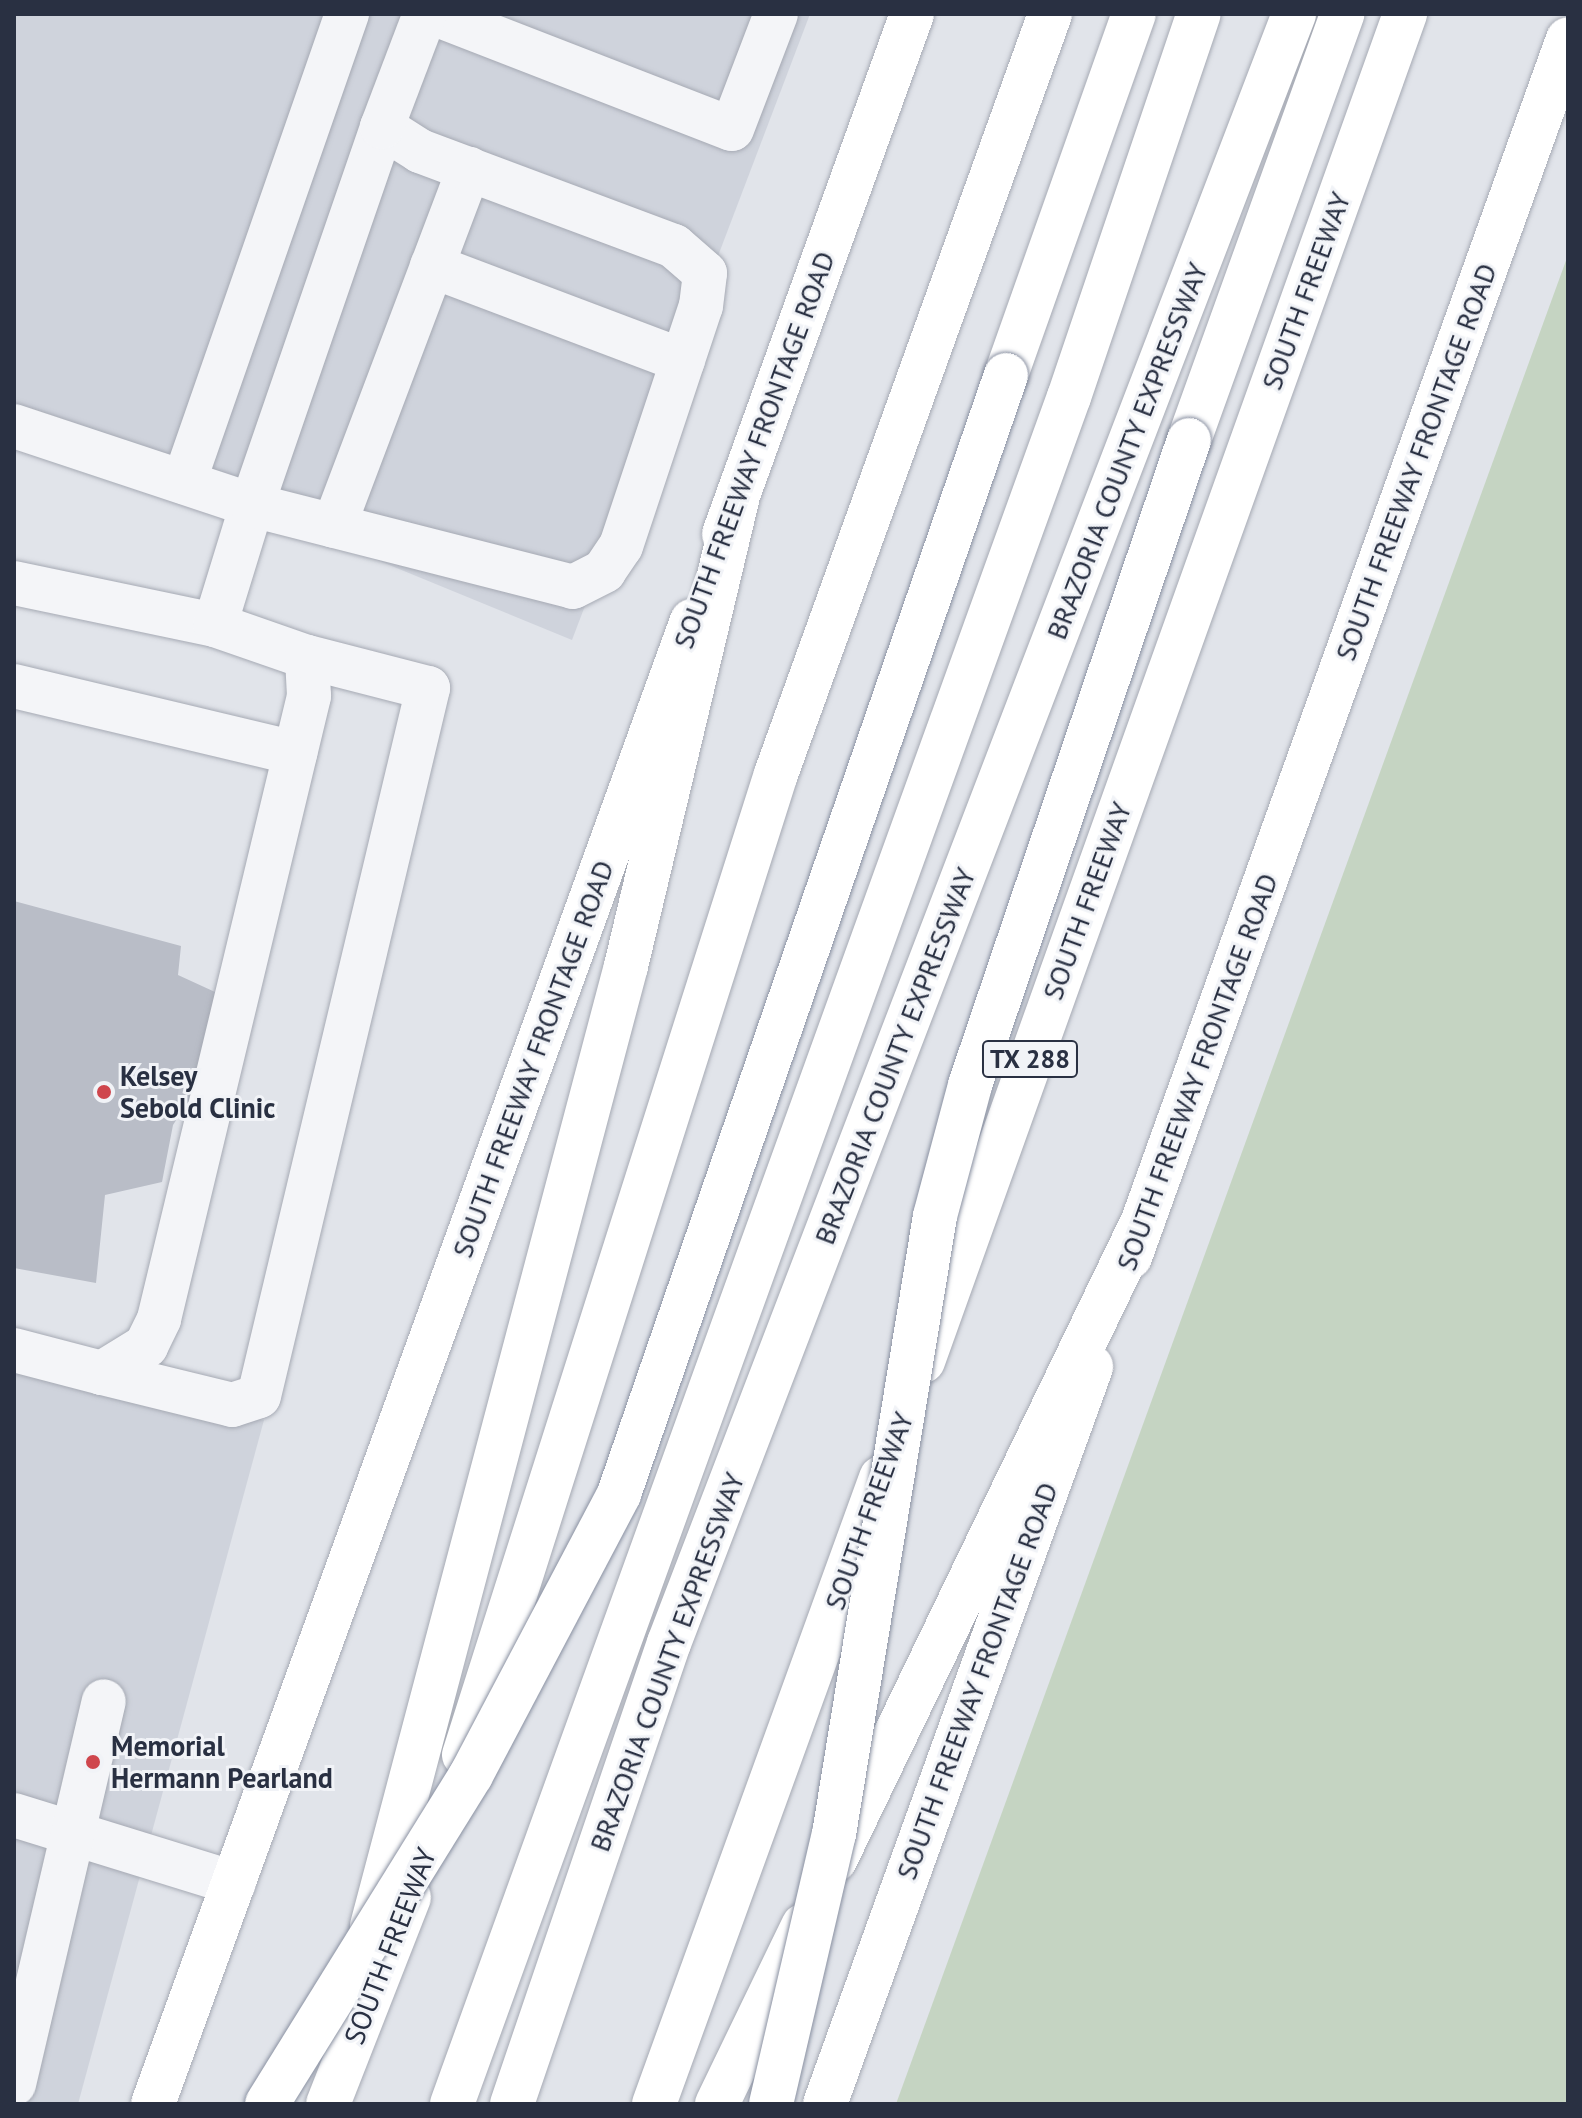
<!DOCTYPE html>
<style>
body{margin:0}
#map{position:relative;width:1582px;height:2118px;overflow:hidden;background:#e1e4ea;font-family:"PT Sans",sans-serif}
div>[style]{position:absolute}
.built>*{inset:0;background:#cfd3dc}
.green>*{inset:0;background:#c5d4c2}
.building>*{inset:0;background:#b9bdc7}
.roads{filter:drop-shadow(0 0 2px #a6aab4) drop-shadow(0 0 2px #a6aab4)}
.minor>*{height:44px;margin:-22px;padding:0 22px;transform-origin:22px;border-radius:22px;background:#f4f5f8}
.major>*{height:44px;margin:-22px;padding:0 22px;transform-origin:22px;border-radius:22px;background:#fff}
.highway>*{height:44px;margin:-22px;padding:0 22px;transform-origin:22px;border-radius:22px;background:#fff}
.bridges{filter:drop-shadow(0 0 2px #8990a1) drop-shadow(0 0 2px #8990a1)}
.highway-bridge>*{height:44px;margin:-22px;padding:0 22px;transform-origin:22px;border-radius:22px;background:#fff}
.dots>*{width:22px;height:22px;translate:-50% -50%;box-sizing:border-box;border:4px solid #f1f3f7;border-radius:50%}
span{translate:-50% -50%;white-space:nowrap;text-align:center;line-height:1.15;-webkit-text-stroke:6px #f1f3f7;paint-order:stroke}
.shield-label span{padding:2px 6px;background:#f1f3f7;border:2px solid;border-radius:6px;-webkit-text-stroke-width:0}
.shield-label{font-size:26px;color:#293042;font-weight:700}
.street-label{font-size:28px;color:#293042}
.poi-label{font-size:28px;color:#293042;font-weight:700}
.left{translate:0 -50%;text-align:left}
.frame{position:absolute;inset:0;border:16px solid #293042;pointer-events:none}
</style>
<div id="map">
<div class="built">
<div style="clip-path:polygon(14px 14px,810px 14px,572px 640px,14px 411px)"></div>
<div style="clip-path:polygon(14px 1363px,264px 1420px,78px 2104px,14px 2104px)"></div>
</div>
<div class="green">
<div style="clip-path:polygon(1568px 255px,1568px 2104px,896px 2104px)"></div>
</div>
<div class="building">
<div style="clip-path:polygon(14px 901px,181px 946px,178px 975px,215px 992px,221px 1051px,173px 1125px,162px 1182px,105px 1195px,96px 1283px,14px 1268px)"></div>
</div>
<div class="roads">
<div class="minor">
<div style="left:435px;top:14px;width:318px;rotate:21.2deg"></div>
<div style="left:732px;top:129px;width:123px;rotate:-69.1deg"></div>
<div style="left:432px;top:266px;width:268px;rotate:20.7deg"></div>
<div style="left:14px;top:426px;width:251px;rotate:18.4deg"></div>
<div style="left:252px;top:505px;width:400px;rotate:-71deg"></div>
<div style="left:184px;top:482px;width:496px;rotate:-70.8deg"></div>
<div style="left:334px;top:526px;width:382px;rotate:-69.3deg"></div>
<div style="left:14px;top:583px;width:205px;rotate:11.8deg"></div>
<div style="left:14px;top:686px;width:289px;rotate:13.4deg"></div>
<div style="left:14px;top:1350px;width:91px;rotate:14.6deg"></div>
<div style="left:102px;top:1373px;width:52px;rotate:-31.5deg"></div>
<div style="left:146px;top:1346px;width:30px;rotate:-64deg"></div>
<div style="left:159px;top:1319px;width:641px;rotate:-76.46deg"></div>
<div style="left:309px;top:696px;width:39px;rotate:-93deg"></div>
<div style="left:307px;top:657px;width:97px;rotate:-160.8deg"></div>
<div style="left:215px;top:625px;width:126px;rotate:-72.9deg"></div>
<div style="left:252px;top:505px;width:331px;rotate:14.3deg"></div>
<div style="left:573px;top:587px;width:35px;rotate:-27deg"></div>
<div style="left:604px;top:571px;width:30px;rotate:-56deg"></div>
<div style="left:621px;top:546px;width:253px;rotate:-71.6deg"></div>
<div style="left:701px;top:306px;width:33px;rotate:-83deg"></div>
<div style="left:705px;top:273px;width:41px;rotate:-138.9deg"></div>
<div style="left:674px;top:246px;width:271px;rotate:-159.5deg"></div>
<div style="left:420px;top:151px;width:45px;rotate:-147.7deg"></div>
<div style="left:382px;top:127px;width:121px;rotate:-69.2deg"></div>
<div style="left:102px;top:1373px;width:134px;rotate:13.8deg"></div>
<div style="left:232px;top:1405px;width:28px;rotate:-18deg"></div>
<div style="left:259px;top:1396px;width:728px;rotate:-76.57deg"></div>
<div style="left:428px;top:688px;width:125px;rotate:-165.6deg"></div>
<div style="left:14px;top:1815px;width:230px;rotate:17.2deg"></div>
<div style="left:14px;top:2084px;width:393px;rotate:-76.8deg"></div>
</div>
<div class="major">
<div style="left:724px;top:534px;width:553px;rotate:-70.12deg"></div>
<div style="left:1130px;top:1257px;width:1294px;rotate:-70.22deg"></div>
<div style="left:153px;top:2104px;width:1578px;rotate:-70.03deg"></div>
<div style="left:825px;top:2104px;width:784px;rotate:-70.15deg"></div>
</div>
<div class="highway">
<div style="left:1006px;top:375px;width:383px;rotate:-70.5deg"></div>
<div style="left:1189px;top:440px;width:453px;rotate:-70.2deg"></div>
<div style="left:923px;top:1361px;width:1431px;rotate:-70.31deg"></div>
<div style="left:464px;top:1755px;width:1029px;rotate:-72.36deg"></div>
<div style="left:776px;top:774px;width:808px;rotate:-70.17deg"></div>
<div style="left:835px;top:1860px;width:709px;rotate:-64.27deg"></div>
<div style="left:372px;top:1926px;width:993px;rotate:-75.18deg"></div>
<div style="left:626px;top:966px;width:480px;rotate:-76.6deg"></div>
<div style="left:328px;top:2104px;width:222px;rotate:-68.6deg"></div>
<div style="left:452px;top:2104px;width:1815px;rotate:-70.13deg"></div>
<div style="left:1069px;top:397px;width:404px;rotate:-71.3deg"></div>
<div style="left:512px;top:2104px;width:487px;rotate:-71.2deg"></div>
<div style="left:669px;top:1643px;width:1745px;rotate:-69.01deg"></div>
<div style="left:654px;top:2104px;width:666px;rotate:-70.07deg"></div>
<div style="left:717px;top:2104px;width:198px;rotate:-64.2deg"></div>
</div>
</div>
<div class="bridges">
<div class="highway-bridge">
<div style="left:267px;top:2104px;width:387px;rotate:-58.2deg"></div>
<div style="left:471px;top:1775px;width:318px;rotate:-62.2deg"></div>
<div style="left:619px;top:1494px;width:1184px;rotate:-70.92deg"></div>
<div style="left:771px;top:2104px;width:277px;rotate:-76.9deg"></div>
<div style="left:834px;top:1834px;width:626px;rotate:-80.72deg"></div>
<div style="left:935px;top:1216px;width:136px;rotate:-75deg"></div>
<div style="left:970px;top:1085px;width:681px;rotate:-71.25deg"></div>
</div>
</div>
<div class="dots">
<div style="left:104px;top:1092px;background:#cf464d"></div>
<div style="left:93px;top:1762px;background:#cf464d"></div>
</div>
<div class="shield-label">
<span style="left:1030px;top:1059px">TX 288</span>
</div>
<div class="street-label">
<span style="left:1306px;top:291px;rotate:-70deg">SOUTH FREEWAY</span>
<span style="left:754px;top:450px;rotate:-70deg">SOUTH FREEWAY FRONTAGE ROAD</span>
<span style="left:1127px;top:451px;rotate:-69deg">BRAZORIA COUNTY EXPRESSWAY</span>
<span style="left:1416px;top:462px;rotate:-70deg">SOUTH FREEWAY FRONTAGE ROAD</span>
<span style="left:1087px;top:901px;rotate:-70deg">SOUTH FREEWAY</span>
<span style="left:895px;top:1056px;rotate:-69deg">BRAZORIA COUNTY EXPRESSWAY</span>
<span style="left:533px;top:1059px;rotate:-70deg">SOUTH FREEWAY FRONTAGE ROAD</span>
<span style="left:1197px;top:1072px;rotate:-70deg">SOUTH FREEWAY FRONTAGE ROAD</span>
<span style="left:869px;top:1511px;rotate:-70deg">SOUTH FREEWAY</span>
<span style="left:667px;top:1662px;rotate:-70deg">BRAZORIA COUNTY EXPRESSWAY</span>
<span style="left:977px;top:1681px;rotate:-70deg">SOUTH FREEWAY FRONTAGE ROAD</span>
<span style="left:390px;top:1946px;rotate:-69deg">SOUTH FREEWAY</span>
</div>
<div class="poi-label">
<span class="left" style="left:120px;top:1092px">Kelsey<br>Sebold Clinic</span>
<span class="left" style="left:111px;top:1762px">Memorial<br>Hermann Pearland</span>
</div>
<div class="frame"></div>
</div>
